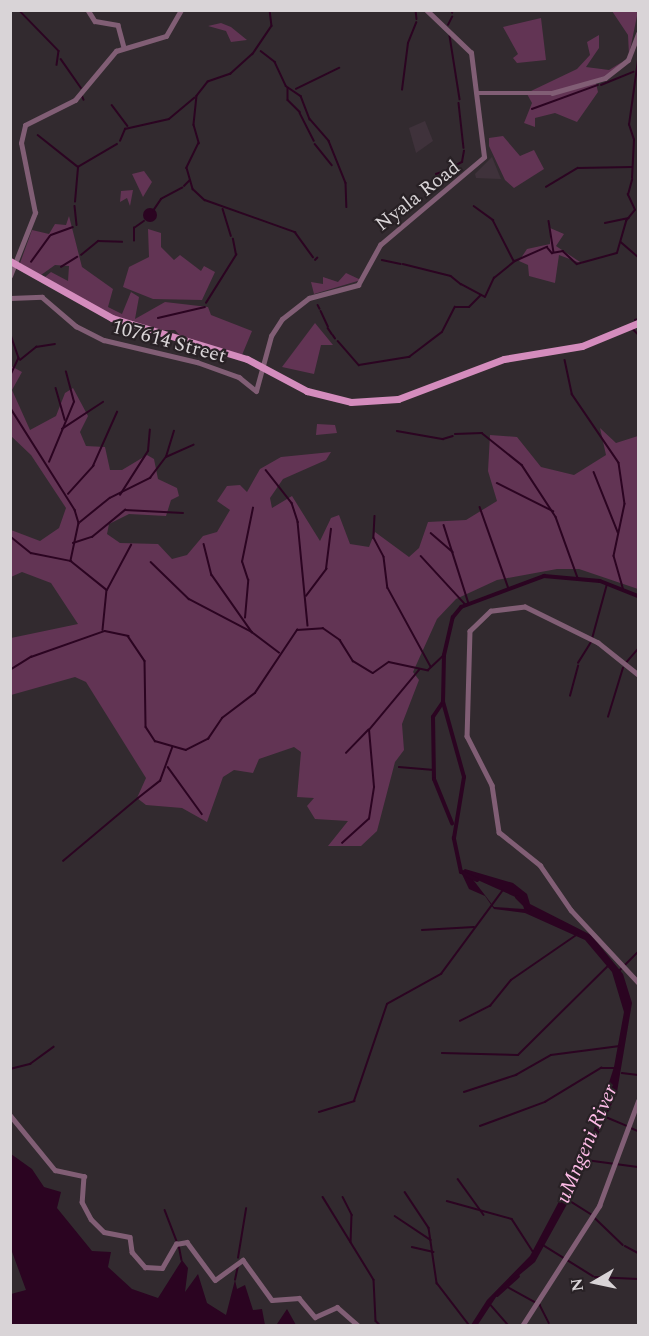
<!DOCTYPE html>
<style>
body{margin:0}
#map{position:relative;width:649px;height:1336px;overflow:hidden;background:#322a2f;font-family:Spectral,serif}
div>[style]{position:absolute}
.built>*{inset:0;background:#3f323b}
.green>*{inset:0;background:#623454}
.water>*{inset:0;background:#2b0421}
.round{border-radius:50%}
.stream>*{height:1.5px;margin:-0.75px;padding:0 0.75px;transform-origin:0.75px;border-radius:0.75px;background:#2b0421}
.river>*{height:4px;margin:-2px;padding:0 2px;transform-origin:2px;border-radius:2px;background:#2b0421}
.minor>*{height:4.5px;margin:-2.25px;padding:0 2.25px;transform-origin:2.25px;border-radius:2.25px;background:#815e75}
.major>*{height:7px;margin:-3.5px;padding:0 3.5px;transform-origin:3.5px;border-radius:3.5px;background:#d48cbd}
span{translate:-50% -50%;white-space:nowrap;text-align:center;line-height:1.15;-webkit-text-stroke:4.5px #282125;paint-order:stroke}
.street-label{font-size:20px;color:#d9d4d7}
.water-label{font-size:21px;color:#fdbbe6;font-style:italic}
.frame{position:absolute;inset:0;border:12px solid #d9d4d7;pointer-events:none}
.north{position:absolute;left:565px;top:1252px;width:60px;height:60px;-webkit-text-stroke:4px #282125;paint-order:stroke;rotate:261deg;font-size:16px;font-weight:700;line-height:24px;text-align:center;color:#d9d4d7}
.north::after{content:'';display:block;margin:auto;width:21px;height:27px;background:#d9d4d7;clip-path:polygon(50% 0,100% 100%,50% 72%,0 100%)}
</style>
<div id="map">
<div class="built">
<div style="clip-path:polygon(425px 121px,433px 141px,416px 153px,409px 128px)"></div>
<div style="clip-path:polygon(492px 157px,501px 179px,476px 178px,475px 174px)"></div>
</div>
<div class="green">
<div style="clip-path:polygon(612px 11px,638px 11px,629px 55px,628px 35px)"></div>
<div style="clip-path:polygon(541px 18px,546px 60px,517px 63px,513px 58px,518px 54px,503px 27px)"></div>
<div style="clip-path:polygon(221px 23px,231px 27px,247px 40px,231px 42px,226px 31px,208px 26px)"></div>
<div style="clip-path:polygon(599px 35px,599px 48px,586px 67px,609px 70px,622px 62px,610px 75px,554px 92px,531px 91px,577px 69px,590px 55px,587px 42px)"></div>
<div style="clip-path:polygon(596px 83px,598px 92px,577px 122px,555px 113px,535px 118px,535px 127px,524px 123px,532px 103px,527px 94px,554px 95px)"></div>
<div style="clip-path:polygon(503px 136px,520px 156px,534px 150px,544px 169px,514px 188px,505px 180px,489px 146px,489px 138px)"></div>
<div style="clip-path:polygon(144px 171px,152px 182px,143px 197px,132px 174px)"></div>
<div style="clip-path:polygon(133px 190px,130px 206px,127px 198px,120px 202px,121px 191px)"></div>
<div style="clip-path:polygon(69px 216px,82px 267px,113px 289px,108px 307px,122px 314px,131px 292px,139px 297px,135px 319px,165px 302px,208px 307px,211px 315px,252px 331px,242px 355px,182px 338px,175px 330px,155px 330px,109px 315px,45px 277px,51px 272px,68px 281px,69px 266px,55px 265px,41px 275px,20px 263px,32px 230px,49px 234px,55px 224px,66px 225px)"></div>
<div style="clip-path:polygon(550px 228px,564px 234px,556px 246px,583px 264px,559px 255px,555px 283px,529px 276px,528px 265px,519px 261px,527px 249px,550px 244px)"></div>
<div style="clip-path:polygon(148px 229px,161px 233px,161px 247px,174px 260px,180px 255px,201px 271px,204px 266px,215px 272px,202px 300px,153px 299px,123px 287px,129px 267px,149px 257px)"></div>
<div style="clip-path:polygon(346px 273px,361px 280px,314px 294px,311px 282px,323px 284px,323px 277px,338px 282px)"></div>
<div style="clip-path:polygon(315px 323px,333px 345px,321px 345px,314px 374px,282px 367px)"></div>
<div style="clip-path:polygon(11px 366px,22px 372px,12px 390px,30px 430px,56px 416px,65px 393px,73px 388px,88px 416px,80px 432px,86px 446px,105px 447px,110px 470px,122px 470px,147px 455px,154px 459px,158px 479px,177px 488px,179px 496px,171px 500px,166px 516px,129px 514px,109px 524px,107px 534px,120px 543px,158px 544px,172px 559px,187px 555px,203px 536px,217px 532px,230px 510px,217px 501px,227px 486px,240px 485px,247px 492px,260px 469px,281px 457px,331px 452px,326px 460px,283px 479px,270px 498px,272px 508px,292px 496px,320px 541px,331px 518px,339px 515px,350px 544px,369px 547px,375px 532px,409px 557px,419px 548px,428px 522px,466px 520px,497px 501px,488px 471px,490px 435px,517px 437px,541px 467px,574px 475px,606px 455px,600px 428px,616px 443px,638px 436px,638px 589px,579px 569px,557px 569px,497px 580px,456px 599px,437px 619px,413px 672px,419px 680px,402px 724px,404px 750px,395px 762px,377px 831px,361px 846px,328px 846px,348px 821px,315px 819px,307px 806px,314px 798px,297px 797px,301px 752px,294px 747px,259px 759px,253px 773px,234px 770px,223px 777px,207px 822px,182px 808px,146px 805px,137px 798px,146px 778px,86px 682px,75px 677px,11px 695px,11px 638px,78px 624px,51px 583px,22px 572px,11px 577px,11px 530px,40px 541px,59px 528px,66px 508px,31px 455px,11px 436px)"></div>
<div style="clip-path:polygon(317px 424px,335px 425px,337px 433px,316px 435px)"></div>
</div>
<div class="water">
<div class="round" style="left:143px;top:208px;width:14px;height:14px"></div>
<div style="clip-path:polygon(evenodd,465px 869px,513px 883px,527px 894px,530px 904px,591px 935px,623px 974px,632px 1003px,617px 1092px,571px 1197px,535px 1262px,500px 1291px,477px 1326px,471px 1325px,487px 1300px,530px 1256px,589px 1145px,614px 1067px,624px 1012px,612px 972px,585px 940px,525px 913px,494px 909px,485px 896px,469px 889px,461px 872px,465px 869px,471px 877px,522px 900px,524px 909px,494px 907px,471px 877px)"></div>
<div style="clip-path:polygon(11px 1154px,32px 1169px,44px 1187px,61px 1192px,57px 1208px,92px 1251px,111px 1252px,108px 1267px,132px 1289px,158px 1298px,182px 1260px,188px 1268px,185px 1292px,198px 1274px,207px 1303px,226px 1315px,235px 1280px,237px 1289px,245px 1285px,253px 1310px,262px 1309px,265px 1325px,11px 1325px,11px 1294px,26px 1290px,11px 1249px)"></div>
<div style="clip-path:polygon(287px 1309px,296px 1325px,274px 1325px,277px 1324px)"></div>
</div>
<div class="stream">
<div style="left:19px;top:10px;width:57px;rotate:45.7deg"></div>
<div style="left:59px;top:51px;width:14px;rotate:98deg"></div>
<div style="left:270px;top:10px;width:16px;rotate:83deg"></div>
<div style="left:272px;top:26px;width:34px;rotate:124deg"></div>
<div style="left:253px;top:54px;width:30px;rotate:138deg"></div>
<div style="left:231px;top:74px;width:24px;rotate:161deg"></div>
<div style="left:208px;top:82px;width:18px;rotate:128deg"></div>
<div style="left:197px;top:96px;width:29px;rotate:96deg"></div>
<div style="left:194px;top:125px;width:19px;rotate:74deg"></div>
<div style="left:199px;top:143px;width:28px;rotate:116deg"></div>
<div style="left:187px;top:168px;width:22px;rotate:74deg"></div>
<div style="left:193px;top:189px;width:16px;rotate:43deg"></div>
<div style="left:205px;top:200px;width:96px;rotate:19.6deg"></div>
<div style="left:295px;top:232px;width:31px;rotate:54deg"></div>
<div style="left:416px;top:10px;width:9px;rotate:84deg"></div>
<div style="left:452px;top:13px;width:3px;rotate:-72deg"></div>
<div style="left:448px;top:25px;width:9px;rotate:-63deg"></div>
<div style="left:450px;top:36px;width:64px;rotate:81deg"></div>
<div style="left:261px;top:51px;width:18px;rotate:38deg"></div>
<div style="left:275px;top:62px;width:26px;rotate:65deg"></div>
<div style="left:286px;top:86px;width:18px;rotate:34deg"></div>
<div style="left:301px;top:96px;width:25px;rotate:69deg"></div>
<div style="left:310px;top:119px;width:29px;rotate:49deg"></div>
<div style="left:329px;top:141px;width:45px;rotate:68deg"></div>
<div style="left:346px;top:183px;width:24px;rotate:88deg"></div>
<div style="left:61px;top:59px;width:35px;rotate:55deg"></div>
<div style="left:601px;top:85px;width:35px;rotate:-22deg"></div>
<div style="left:288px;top:88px;width:12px;rotate:90deg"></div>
<div style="left:288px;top:100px;width:17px;rotate:45deg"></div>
<div style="left:296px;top:89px;width:48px;rotate:-26deg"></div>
<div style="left:402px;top:90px;width:47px;rotate:-82.7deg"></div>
<div style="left:408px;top:43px;width:22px;rotate:-68deg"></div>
<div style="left:82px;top:95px;width:5px;rotate:68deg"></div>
<div style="left:459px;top:103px;width:45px;rotate:83.7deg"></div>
<div style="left:112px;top:105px;width:26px;rotate:53deg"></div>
<div style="left:532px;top:109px;width:70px;rotate:-20deg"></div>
<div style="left:300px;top:113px;width:31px;rotate:63deg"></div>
<div style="left:38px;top:135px;width:50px;rotate:38.5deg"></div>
<div style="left:120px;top:141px;width:13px;rotate:-67deg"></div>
<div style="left:125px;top:129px;width:45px;rotate:-12.8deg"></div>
<div style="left:169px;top:119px;width:33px;rotate:-40deg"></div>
<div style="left:315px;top:144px;width:27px;rotate:51deg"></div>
<div style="left:447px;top:170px;width:17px;rotate:-28deg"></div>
<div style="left:462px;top:162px;width:11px;rotate:-80deg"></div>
<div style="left:436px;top:174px;width:9px;rotate:-18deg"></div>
<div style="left:632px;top:178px;width:38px;rotate:-87deg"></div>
<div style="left:634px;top:140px;width:16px;rotate:-108deg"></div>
<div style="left:629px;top:125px;width:66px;rotate:-82.1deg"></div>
<div style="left:184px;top:186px;width:8px;rotate:-45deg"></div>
<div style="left:546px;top:187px;width:37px;rotate:-31deg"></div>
<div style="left:578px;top:168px;width:54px;rotate:-1.1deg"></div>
<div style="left:75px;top:202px;width:35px;rotate:-85deg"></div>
<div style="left:78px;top:167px;width:45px;rotate:-30.5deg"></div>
<div style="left:75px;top:206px;width:19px;rotate:84deg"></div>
<div style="left:474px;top:206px;width:24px;rotate:36deg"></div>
<div style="left:493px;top:220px;width:46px;rotate:62.9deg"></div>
<div style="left:223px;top:209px;width:28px;rotate:73deg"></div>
<div style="left:153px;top:211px;width:14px;rotate:-56deg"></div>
<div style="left:161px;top:199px;width:24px;rotate:-28deg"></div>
<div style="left:549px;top:221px;width:31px;rotate:81deg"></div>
<div style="left:605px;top:223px;width:24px;rotate:-12deg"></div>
<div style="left:51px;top:235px;width:23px;rotate:-20deg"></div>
<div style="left:134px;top:241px;width:13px;rotate:-90deg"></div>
<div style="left:134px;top:228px;width:12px;rotate:-35deg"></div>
<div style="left:621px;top:242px;width:23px;rotate:41deg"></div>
<div style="left:81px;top:255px;width:22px;rotate:-39deg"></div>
<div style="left:98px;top:241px;width:24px;rotate:2deg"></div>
<div style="left:315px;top:260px;width:3px;rotate:-45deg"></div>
<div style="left:382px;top:260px;width:19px;rotate:12deg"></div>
<div style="left:31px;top:262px;width:32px;rotate:-54deg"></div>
<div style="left:403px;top:264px;width:49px;rotate:14deg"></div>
<div style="left:451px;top:276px;width:13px;rotate:39deg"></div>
<div style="left:61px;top:267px;width:19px;rotate:-32deg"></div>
<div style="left:461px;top:284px;width:27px;rotate:28deg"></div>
<div style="left:485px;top:297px;width:21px;rotate:-65deg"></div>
<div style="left:494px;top:278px;width:27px;rotate:-39deg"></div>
<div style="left:515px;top:261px;width:35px;rotate:-24deg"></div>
<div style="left:547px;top:247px;width:8px;rotate:50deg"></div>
<div style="left:552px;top:253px;width:11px;rotate:-10deg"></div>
<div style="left:563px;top:251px;width:19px;rotate:43deg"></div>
<div style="left:577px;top:264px;width:41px;rotate:-15.4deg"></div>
<div style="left:617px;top:253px;width:33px;rotate:-74deg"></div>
<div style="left:626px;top:221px;width:14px;rotate:-51deg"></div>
<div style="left:635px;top:210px;width:17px;rotate:-115deg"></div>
<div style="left:628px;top:195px;width:16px;rotate:-75deg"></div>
<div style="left:206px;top:303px;width:57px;rotate:-58deg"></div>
<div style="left:236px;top:255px;width:16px;rotate:-101deg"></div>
<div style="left:318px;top:305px;width:4px;rotate:63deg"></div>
<div style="left:321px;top:311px;width:17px;rotate:65deg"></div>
<div style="left:158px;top:318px;width:48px;rotate:-13.2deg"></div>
<div style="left:635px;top:320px;width:3px;rotate:-18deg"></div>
<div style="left:328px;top:328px;width:7px;rotate:56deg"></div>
<div style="left:633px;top:329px;width:7px;rotate:45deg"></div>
<div style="left:10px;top:332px;width:28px;rotate:71deg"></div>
<div style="left:19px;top:358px;width:21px;rotate:115deg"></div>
<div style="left:333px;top:335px;width:4px;rotate:56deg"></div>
<div style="left:338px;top:341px;width:32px;rotate:49deg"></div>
<div style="left:359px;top:365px;width:51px;rotate:-9.1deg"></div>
<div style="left:409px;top:357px;width:41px;rotate:-37.1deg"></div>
<div style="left:442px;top:332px;width:28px;rotate:-63deg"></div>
<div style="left:455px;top:307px;width:14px"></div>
<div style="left:469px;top:307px;width:16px;rotate:-45deg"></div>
<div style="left:20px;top:360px;width:21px;rotate:-39deg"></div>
<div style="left:36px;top:347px;width:19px;rotate:-9deg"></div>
<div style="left:565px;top:360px;width:35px;rotate:78deg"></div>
<div style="left:572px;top:394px;width:83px;rotate:55.7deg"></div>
<div style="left:619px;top:463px;width:41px;rotate:81.7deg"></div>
<div style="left:625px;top:504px;width:53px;rotate:101.9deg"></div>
<div style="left:614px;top:556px;width:35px;rotate:74deg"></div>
<div style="left:56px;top:388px;width:33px;rotate:74deg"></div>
<div style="left:10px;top:407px;width:122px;rotate:57.7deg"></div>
<div style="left:75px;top:510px;width:14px;rotate:73deg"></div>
<div style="left:79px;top:523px;width:39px;rotate:102deg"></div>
<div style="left:71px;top:561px;width:46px;rotate:38.9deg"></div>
<div style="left:107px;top:590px;width:40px;rotate:95.7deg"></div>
<div style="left:62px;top:429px;width:49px;rotate:-33.4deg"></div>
<div style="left:397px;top:431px;width:47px;rotate:9.9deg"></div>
<div style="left:443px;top:439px;width:10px;rotate:-17deg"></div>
<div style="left:455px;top:434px;width:27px;rotate:-2deg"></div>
<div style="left:482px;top:433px;width:51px;rotate:38.7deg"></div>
<div style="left:522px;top:465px;width:62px;rotate:56.8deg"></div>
<div style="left:556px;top:517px;width:65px;rotate:70.2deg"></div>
<div style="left:166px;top:457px;width:27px;rotate:-73deg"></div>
<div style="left:49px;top:462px;width:65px;rotate:-67.4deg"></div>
<div style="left:74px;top:402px;width:31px;rotate:-105deg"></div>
<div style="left:266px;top:470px;width:42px;rotate:51.8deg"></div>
<div style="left:292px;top:503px;width:20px;rotate:72deg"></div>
<div style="left:298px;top:522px;width:104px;rotate:84.5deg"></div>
<div style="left:594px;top:472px;width:65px;rotate:68.2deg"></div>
<div style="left:497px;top:483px;width:63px;rotate:26.6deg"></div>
<div style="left:68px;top:494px;width:38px;rotate:-48deg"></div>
<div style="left:93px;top:466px;width:59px;rotate:-66deg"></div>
<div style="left:120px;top:495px;width:52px;rotate:-57.5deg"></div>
<div style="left:148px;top:451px;width:21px;rotate:-85deg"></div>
<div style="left:480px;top:507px;width:87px;rotate:70.5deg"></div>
<div style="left:375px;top:516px;width:22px;rotate:93deg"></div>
<div style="left:374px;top:538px;width:21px;rotate:62deg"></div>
<div style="left:384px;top:557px;width:31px;rotate:83deg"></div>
<div style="left:388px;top:588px;width:90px;rotate:61.4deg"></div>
<div style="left:80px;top:522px;width:38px;rotate:-39deg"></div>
<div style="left:110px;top:498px;width:45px;rotate:-26.6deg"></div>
<div style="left:150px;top:478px;width:26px;rotate:-53deg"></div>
<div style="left:166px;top:457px;width:30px;rotate:-24deg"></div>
<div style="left:444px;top:525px;width:83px;rotate:72.4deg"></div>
<div style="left:431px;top:533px;width:29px;rotate:41deg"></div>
<div style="left:10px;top:536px;width:27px;rotate:39deg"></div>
<div style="left:31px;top:553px;width:41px;rotate:11.3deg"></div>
<div style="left:73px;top:543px;width:20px;rotate:-18deg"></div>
<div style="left:92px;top:537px;width:43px;rotate:-39.3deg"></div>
<div style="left:125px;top:510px;width:58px;rotate:3deg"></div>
<div style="left:204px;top:544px;width:32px;rotate:76deg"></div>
<div style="left:212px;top:575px;width:70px;rotate:54.9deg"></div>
<div style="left:252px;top:632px;width:34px;rotate:37deg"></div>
<div style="left:421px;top:556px;width:67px;rotate:47.4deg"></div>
<div style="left:151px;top:562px;width:53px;rotate:44.2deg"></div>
<div style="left:189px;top:599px;width:71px;rotate:27.6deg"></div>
<div style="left:107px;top:590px;width:51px;rotate:-61.9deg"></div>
<div style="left:306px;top:596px;width:34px;rotate:-53deg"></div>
<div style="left:326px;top:569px;width:40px;rotate:-82.9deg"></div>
<div style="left:245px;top:618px;width:38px;rotate:-85deg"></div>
<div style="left:248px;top:580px;width:19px;rotate:-108deg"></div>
<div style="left:242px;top:562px;width:55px;rotate:-78.5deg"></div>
<div style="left:592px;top:639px;width:57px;rotate:-74.7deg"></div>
<div style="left:578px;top:663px;width:25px;rotate:-58deg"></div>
<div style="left:625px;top:664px;width:20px;rotate:-49deg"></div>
<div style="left:10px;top:670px;width:25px;rotate:-32deg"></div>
<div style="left:31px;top:657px;width:78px;rotate:-19.4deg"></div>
<div style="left:105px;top:631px;width:24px;rotate:12deg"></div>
<div style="left:128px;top:636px;width:30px;rotate:56deg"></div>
<div style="left:145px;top:661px;width:66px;rotate:89.1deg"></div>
<div style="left:146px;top:727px;width:17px;rotate:57deg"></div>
<div style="left:155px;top:741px;width:32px;rotate:16deg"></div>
<div style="left:186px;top:750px;width:25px;rotate:-27deg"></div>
<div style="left:208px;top:739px;width:25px;rotate:-56deg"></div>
<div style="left:222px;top:718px;width:41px;rotate:-37.1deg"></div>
<div style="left:255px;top:693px;width:76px;rotate:-56.3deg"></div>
<div style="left:297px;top:630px;width:26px;rotate:-4deg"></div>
<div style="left:323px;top:628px;width:21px;rotate:35deg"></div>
<div style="left:340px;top:640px;width:25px;rotate:58deg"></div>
<div style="left:353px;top:661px;width:23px;rotate:31deg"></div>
<div style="left:373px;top:673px;width:19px;rotate:-35deg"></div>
<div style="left:389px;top:662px;width:40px;rotate:12deg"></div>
<div style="left:428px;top:670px;width:22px;rotate:-43deg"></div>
<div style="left:570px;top:696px;width:31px;rotate:-75deg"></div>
<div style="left:608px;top:717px;width:51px;rotate:-73deg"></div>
<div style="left:346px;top:753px;width:32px;rotate:-46deg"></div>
<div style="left:168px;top:767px;width:58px;rotate:54.1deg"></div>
<div style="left:399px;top:767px;width:35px;rotate:5deg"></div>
<div style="left:138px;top:798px;width:28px;rotate:-38deg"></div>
<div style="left:160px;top:781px;width:35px;rotate:-70deg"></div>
<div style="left:342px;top:843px;width:36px;rotate:-42deg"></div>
<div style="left:369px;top:819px;width:32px;rotate:-81deg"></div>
<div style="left:374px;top:787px;width:57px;rotate:-95deg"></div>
<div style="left:369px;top:730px;width:78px;rotate:-50.2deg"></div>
<div style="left:63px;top:861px;width:97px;rotate:-40deg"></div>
<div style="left:422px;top:930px;width:52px;rotate:-3.3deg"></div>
<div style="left:620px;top:970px;width:25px;rotate:-45deg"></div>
<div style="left:460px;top:1021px;width:34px;rotate:-27deg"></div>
<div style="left:490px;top:1006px;width:33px;rotate:-51deg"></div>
<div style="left:511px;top:980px;width:81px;rotate:-34.5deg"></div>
<div style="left:442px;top:1053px;width:76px;rotate:1.5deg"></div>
<div style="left:518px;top:1055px;width:127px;rotate:-44.7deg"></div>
<div style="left:10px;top:1069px;width:21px;rotate:-14deg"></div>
<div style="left:30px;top:1064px;width:29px;rotate:-36deg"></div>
<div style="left:622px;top:1073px;width:16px;rotate:7deg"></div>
<div style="left:464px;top:1092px;width:55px;rotate:-18.1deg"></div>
<div style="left:516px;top:1075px;width:40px;rotate:-29.7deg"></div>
<div style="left:551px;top:1055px;width:69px;rotate:-7.5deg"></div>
<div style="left:319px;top:1112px;width:37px;rotate:-17deg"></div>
<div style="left:354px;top:1101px;width:102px;rotate:-71.2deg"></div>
<div style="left:387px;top:1004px;width:62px;rotate:-29.1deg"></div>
<div style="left:441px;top:974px;width:104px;rotate:-53.6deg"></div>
<div style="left:606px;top:1117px;width:23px;rotate:23deg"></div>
<div style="left:480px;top:1126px;width:69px;rotate:-20.3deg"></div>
<div style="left:545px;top:1102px;width:66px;rotate:-31.3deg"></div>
<div style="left:601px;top:1068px;width:14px"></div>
<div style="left:631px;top:1128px;width:8px;rotate:23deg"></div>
<div style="left:586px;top:1160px;width:52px;rotate:7.7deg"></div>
<div style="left:458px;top:1179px;width:44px;rotate:54.2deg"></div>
<div style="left:405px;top:1192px;width:43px;rotate:56.3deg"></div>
<div style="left:429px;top:1228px;width:56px;rotate:81.7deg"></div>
<div style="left:437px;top:1283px;width:54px;rotate:52.5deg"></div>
<div style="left:323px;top:1197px;width:97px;rotate:58.4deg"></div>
<div style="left:374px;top:1280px;width:41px;rotate:87.2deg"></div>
<div style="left:376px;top:1321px;width:7px;rotate:45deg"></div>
<div style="left:343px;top:1197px;width:20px;rotate:63deg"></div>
<div style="left:352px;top:1215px;width:27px;rotate:92deg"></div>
<div style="left:447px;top:1201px;width:67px;rotate:15.5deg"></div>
<div style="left:512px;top:1219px;width:38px;rotate:57deg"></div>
<div style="left:570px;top:1201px;width:25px;rotate:32deg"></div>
<div style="left:165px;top:1210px;width:33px;rotate:69deg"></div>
<div style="left:395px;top:1216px;width:43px;rotate:33.7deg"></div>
<div style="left:594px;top:1217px;width:40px;rotate:44deg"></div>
<div style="left:179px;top:1245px;width:15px;rotate:79deg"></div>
<div style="left:543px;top:1245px;width:59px;rotate:31.8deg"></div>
<div style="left:625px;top:1246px;width:15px;rotate:28deg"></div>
<div style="left:412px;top:1247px;width:22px;rotate:13deg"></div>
<div style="left:238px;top:1258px;width:50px;rotate:-80.7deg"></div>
<div style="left:595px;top:1277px;width:43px;rotate:2.7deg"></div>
<div style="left:235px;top:1280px;width:14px;rotate:-78deg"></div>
<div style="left:506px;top:1286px;width:39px;rotate:29deg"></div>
<div style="left:540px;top:1305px;width:20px;rotate:63deg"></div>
<div style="left:490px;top:1304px;width:29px;rotate:49deg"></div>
<div style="left:551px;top:1325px;width:2px;rotate:27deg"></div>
</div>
<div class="river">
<div style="left:443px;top:702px;width:18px;rotate:124deg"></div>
<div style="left:433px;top:717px;width:62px;rotate:89.1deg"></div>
<div style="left:434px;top:779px;width:48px;rotate:67.8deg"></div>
<div style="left:477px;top:880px;width:18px;rotate:-153deg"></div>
<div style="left:461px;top:872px;width:35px;rotate:-102deg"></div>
<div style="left:454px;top:838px;width:62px;rotate:-80.7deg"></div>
<div style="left:464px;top:777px;width:78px;rotate:-105.6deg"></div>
<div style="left:443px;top:702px;width:47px;rotate:-88.8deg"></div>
<div style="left:444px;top:655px;width:39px;rotate:-77deg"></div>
<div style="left:453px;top:617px;width:13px;rotate:-51deg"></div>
<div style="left:461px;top:607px;width:89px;rotate:-20.5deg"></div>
<div style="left:544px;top:576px;width:56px;rotate:5.1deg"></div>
<div style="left:600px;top:581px;width:41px;rotate:21.5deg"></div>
<div style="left:517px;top:897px;width:17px;rotate:45deg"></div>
<div style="left:497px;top:1295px;width:28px;rotate:-42deg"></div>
</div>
<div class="minor">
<div style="left:88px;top:10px;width:13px;rotate:58deg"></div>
<div style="left:95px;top:21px;width:23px;rotate:10deg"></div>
<div style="left:118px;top:25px;width:23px;rotate:75deg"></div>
<div style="left:477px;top:93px;width:75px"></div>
<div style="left:552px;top:93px;width:55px;rotate:-15.8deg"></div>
<div style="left:605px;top:78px;width:29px;rotate:-38deg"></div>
<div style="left:628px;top:60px;width:28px;rotate:-69deg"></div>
<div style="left:10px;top:276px;width:68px;rotate:-68.4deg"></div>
<div style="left:35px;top:213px;width:71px;rotate:-101.3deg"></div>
<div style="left:21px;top:143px;width:18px;rotate:-77deg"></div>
<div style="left:25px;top:125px;width:56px;rotate:-26.6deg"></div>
<div style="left:75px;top:100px;width:64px;rotate:-50.1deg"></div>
<div style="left:116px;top:51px;width:52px;rotate:-16.7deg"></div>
<div style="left:166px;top:36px;width:30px;rotate:-60deg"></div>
<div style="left:10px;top:298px;width:32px;rotate:-2deg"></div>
<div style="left:42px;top:297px;width:45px;rotate:40.5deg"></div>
<div style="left:76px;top:326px;width:31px;rotate:27deg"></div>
<div style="left:104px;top:340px;width:96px;rotate:13.3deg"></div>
<div style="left:197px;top:362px;width:45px;rotate:19.7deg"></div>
<div style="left:239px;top:377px;width:22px;rotate:39deg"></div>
<div style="left:256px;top:391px;width:57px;rotate:-74.7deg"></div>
<div style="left:271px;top:336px;width:20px;rotate:-57deg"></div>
<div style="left:282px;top:319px;width:34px;rotate:-38deg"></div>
<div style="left:309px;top:298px;width:51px;rotate:-14.9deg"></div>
<div style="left:358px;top:285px;width:46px;rotate:-61.2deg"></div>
<div style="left:380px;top:245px;width:136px;rotate:-40.2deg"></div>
<div style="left:484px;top:157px;width:105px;rotate:-97.1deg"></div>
<div style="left:471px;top:53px;width:62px;rotate:-136.3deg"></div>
<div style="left:638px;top:675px;width:51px;rotate:-141.3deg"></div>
<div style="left:598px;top:643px;width:81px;rotate:-153.7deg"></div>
<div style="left:525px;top:607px;width:34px;rotate:173deg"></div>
<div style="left:491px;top:611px;width:29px;rotate:136deg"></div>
<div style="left:470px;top:631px;width:105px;rotate:91.6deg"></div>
<div style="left:467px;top:736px;width:55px;rotate:63deg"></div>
<div style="left:492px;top:785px;width:48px;rotate:81.5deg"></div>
<div style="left:499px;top:832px;width:53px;rotate:38.8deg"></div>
<div style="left:540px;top:865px;width:55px;rotate:55.4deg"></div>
<div style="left:571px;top:910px;width:98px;rotate:47.1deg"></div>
<div style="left:10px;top:1115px;width:71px;rotate:50.7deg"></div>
<div style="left:55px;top:1170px;width:30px;rotate:12deg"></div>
<div style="left:84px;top:1176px;width:26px;rotate:94deg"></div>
<div style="left:82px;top:1202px;width:19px;rotate:62deg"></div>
<div style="left:91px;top:1219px;width:18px;rotate:45deg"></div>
<div style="left:104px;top:1232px;width:26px;rotate:11deg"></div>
<div style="left:130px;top:1237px;width:15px;rotate:82deg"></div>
<div style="left:132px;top:1252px;width:20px;rotate:49deg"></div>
<div style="left:145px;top:1267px;width:17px;rotate:3deg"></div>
<div style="left:162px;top:1268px;width:28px;rotate:-60deg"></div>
<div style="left:176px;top:1244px;width:11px;rotate:-10deg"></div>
<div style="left:187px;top:1242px;width:47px;rotate:53.6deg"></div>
<div style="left:215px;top:1280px;width:34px;rotate:-36deg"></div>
<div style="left:243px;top:1260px;width:49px;rotate:54.1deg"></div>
<div style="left:272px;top:1300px;width:27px;rotate:-4deg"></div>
<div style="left:299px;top:1298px;width:25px;rotate:50deg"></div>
<div style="left:315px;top:1317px;width:24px;rotate:-24deg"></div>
<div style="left:337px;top:1307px;width:29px;rotate:41deg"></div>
<div style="left:522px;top:1326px;width:143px;rotate:-57.3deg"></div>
<div style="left:599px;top:1206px;width:112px;rotate:-69.6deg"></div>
</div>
<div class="major">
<div style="left:10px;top:261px;width:117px;rotate:29.2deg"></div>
<div style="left:112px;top:318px;width:141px;rotate:16.9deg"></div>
<div style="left:247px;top:359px;width:68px;rotate:28.1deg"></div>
<div style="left:307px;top:391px;width:45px;rotate:14deg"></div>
<div style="left:351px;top:402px;width:47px;rotate:-3.7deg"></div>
<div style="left:398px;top:399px;width:113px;rotate:-20.7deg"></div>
<div style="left:504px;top:359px;width:79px;rotate:-9.5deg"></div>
<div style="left:582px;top:346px;width:61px;rotate:-22.3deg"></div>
</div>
<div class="street-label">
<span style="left:418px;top:196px;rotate:-38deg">Nyala Road</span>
<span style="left:169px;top:342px;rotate:15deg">107614 Street</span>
</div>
<div class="water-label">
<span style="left:587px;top:1144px;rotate:-67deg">uMngeni River</span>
</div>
<div class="frame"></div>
<div class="north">N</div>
</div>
